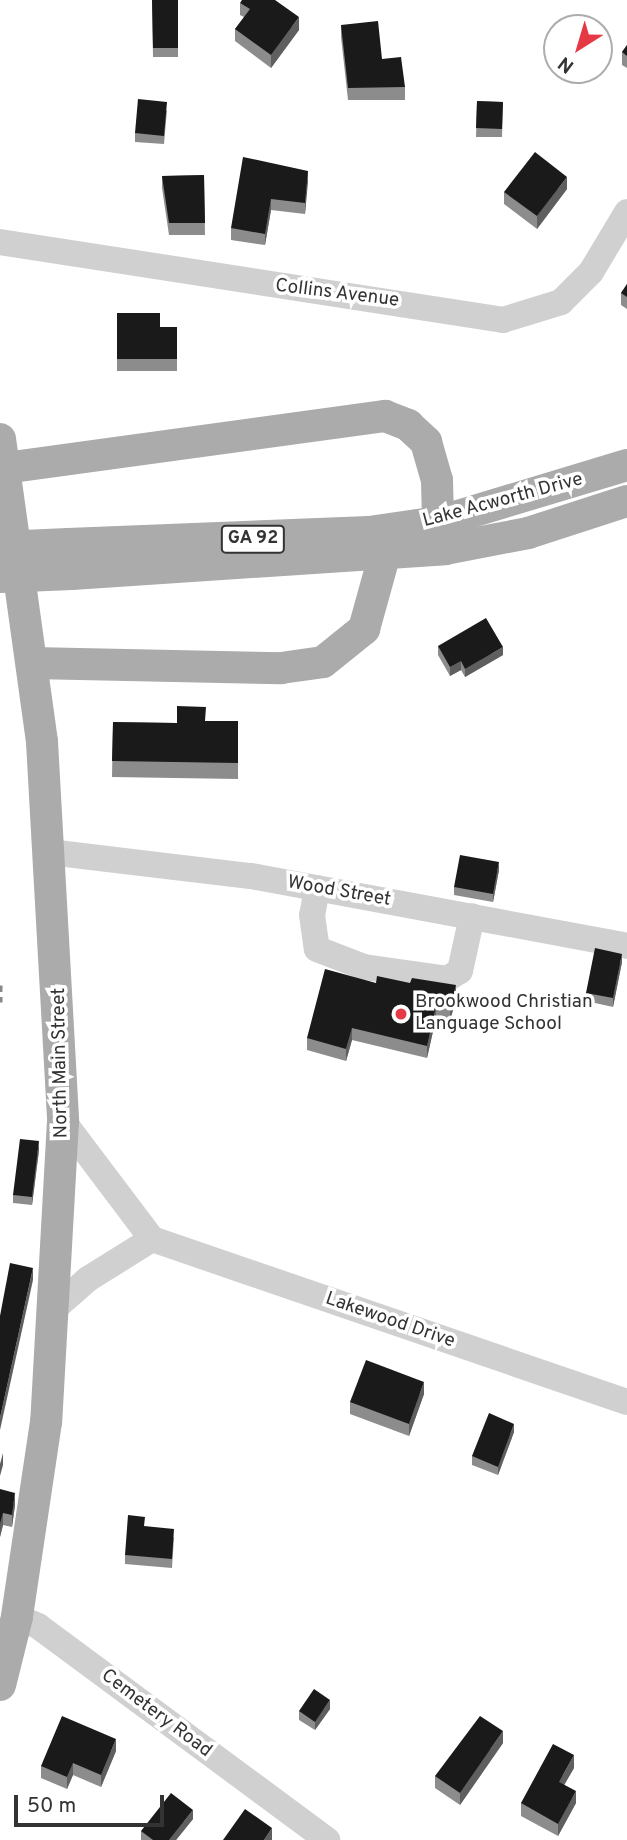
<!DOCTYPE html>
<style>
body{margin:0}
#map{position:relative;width:627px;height:1840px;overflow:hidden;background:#fff;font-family:Overpass,sans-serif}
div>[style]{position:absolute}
.minor>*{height:26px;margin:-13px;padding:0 13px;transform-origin:13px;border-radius:13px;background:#d0d0d0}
.major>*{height:32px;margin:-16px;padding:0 16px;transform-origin:16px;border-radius:16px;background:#ababab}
.rail>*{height:5px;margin-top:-2.5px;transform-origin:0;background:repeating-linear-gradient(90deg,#888 0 7px,transparent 0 12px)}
.major-bridge>*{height:32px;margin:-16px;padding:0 16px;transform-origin:16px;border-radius:16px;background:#ababab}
.wall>*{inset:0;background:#8c8c8c}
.shaded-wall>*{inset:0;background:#5f5f5f}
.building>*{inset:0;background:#1a1a1a}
.dots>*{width:19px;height:19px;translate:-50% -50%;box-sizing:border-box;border:4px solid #fff;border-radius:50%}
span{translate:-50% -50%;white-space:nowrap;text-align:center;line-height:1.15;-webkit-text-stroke:7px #fff;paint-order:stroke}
.shield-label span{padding:2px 5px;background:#fff;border:2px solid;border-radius:5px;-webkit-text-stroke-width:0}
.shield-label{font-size:18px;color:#333;font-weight:700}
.street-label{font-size:19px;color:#333}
.poi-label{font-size:19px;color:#333}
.left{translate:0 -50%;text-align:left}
.north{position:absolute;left:543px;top:14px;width:70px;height:70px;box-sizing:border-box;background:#fff;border:2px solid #adadad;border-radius:50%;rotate:217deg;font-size:19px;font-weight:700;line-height:28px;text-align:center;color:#333}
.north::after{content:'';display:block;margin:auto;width:24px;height:32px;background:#e63946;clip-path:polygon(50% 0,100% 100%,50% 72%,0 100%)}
.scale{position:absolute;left:14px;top:1795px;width:150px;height:32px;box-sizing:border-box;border:4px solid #333;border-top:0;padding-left:9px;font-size:21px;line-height:24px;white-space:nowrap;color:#333;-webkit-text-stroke:5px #fff;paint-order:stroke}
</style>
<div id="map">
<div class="minor">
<div style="left:0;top:242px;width:509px;rotate:8.81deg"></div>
<div style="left:503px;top:320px;width:61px;rotate:-17.2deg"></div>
<div style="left:561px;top:302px;width:42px;rotate:-45deg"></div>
<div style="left:591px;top:272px;width:70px;rotate:-59deg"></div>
<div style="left:49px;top:852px;width:203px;rotate:6.8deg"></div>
<div style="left:251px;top:876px;width:382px;rotate:10.5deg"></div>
<div style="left:317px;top:888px;width:27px;rotate:100deg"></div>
<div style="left:312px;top:915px;width:34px;rotate:82deg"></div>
<div style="left:317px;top:949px;width:50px;rotate:21deg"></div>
<div style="left:364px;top:967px;width:84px;rotate:8.2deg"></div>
<div style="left:447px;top:979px;width:15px;rotate:-32deg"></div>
<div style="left:460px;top:971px;width:56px;rotate:-77.7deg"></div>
<div style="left:63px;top:1121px;width:148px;rotate:53deg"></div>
<div style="left:152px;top:1239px;width:502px;rotate:18.94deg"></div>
<div style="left:55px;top:1308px;width:44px;rotate:-41.3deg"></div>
<div style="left:88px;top:1279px;width:75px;rotate:-32deg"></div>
<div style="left:17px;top:1617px;width:23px;rotate:23deg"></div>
<div style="left:38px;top:1626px;width:360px;rotate:36.5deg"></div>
</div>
<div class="major">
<div style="left:0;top:439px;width:306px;rotate:82.1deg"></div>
<div style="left:42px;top:742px;width:380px;rotate:86.8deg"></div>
<div style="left:63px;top:1121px;width:301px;rotate:93.2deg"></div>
<div style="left:46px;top:1422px;width:197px;rotate:98.5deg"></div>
<div style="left:17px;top:1617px;width:70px;rotate:104deg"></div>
<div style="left:5px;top:468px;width:384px;rotate:-7.8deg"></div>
<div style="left:385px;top:416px;width:25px;rotate:21deg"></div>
<div style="left:408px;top:425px;width:25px;rotate:43deg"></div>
<div style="left:426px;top:442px;width:40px;rotate:74deg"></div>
<div style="left:437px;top:480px;width:42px;rotate:88.6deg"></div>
<div style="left:68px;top:544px;width:301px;rotate:-2.3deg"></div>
<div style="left:369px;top:532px;width:70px;rotate:-8.2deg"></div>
<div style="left:438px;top:522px;width:197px;rotate:-16.8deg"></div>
<div style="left:72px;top:574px;width:374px;rotate:-3.8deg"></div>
<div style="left:445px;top:549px;width:85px;rotate:-10.9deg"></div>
<div style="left:528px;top:533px;width:104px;rotate:-17.9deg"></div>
<div style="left:32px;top:663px;width:249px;rotate:1.2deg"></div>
<div style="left:281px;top:668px;width:42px;rotate:-8.1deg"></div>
<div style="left:323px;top:662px;width:53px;rotate:-38.8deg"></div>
<div style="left:364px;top:629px;width:75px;rotate:-74.5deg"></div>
</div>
<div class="rail">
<div style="left:0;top:985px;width:17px;rotate:90deg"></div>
</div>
<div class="major-bridge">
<div style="left:0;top:547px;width:68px;rotate:-2.5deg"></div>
<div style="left:0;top:577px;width:72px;rotate:-2.4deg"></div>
</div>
<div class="wall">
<div style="clip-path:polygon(152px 0,178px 0,178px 57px,153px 57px)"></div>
<div style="clip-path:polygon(240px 3px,299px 30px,271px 68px,235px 41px,235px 29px,244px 17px,240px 15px)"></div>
<div style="clip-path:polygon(341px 25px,382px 59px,405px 87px,405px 100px,348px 100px,341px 37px)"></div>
<div style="clip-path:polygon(627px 45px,627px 68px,622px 65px,622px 52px)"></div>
<div style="clip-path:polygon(477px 101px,503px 102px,502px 137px,476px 137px)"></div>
<div style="clip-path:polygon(167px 110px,164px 144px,135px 142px,135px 133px)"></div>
<div style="clip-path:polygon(308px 171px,305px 214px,271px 210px,265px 245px,231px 240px,231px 228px)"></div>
<div style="clip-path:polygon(204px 175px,205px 235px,169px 235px,162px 188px,162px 176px)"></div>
<div style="clip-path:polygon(567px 189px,537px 229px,504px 204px,504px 192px)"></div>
<div style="clip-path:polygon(627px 284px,627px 309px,621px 305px,621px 293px)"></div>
<div style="clip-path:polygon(117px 313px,160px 327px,177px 327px,177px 371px,117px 371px)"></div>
<div style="clip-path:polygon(438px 646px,503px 655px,465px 677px,461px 670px,450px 676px,438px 655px)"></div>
<div style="clip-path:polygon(205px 721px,238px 721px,238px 779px,112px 777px,113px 722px,177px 723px)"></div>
<div style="clip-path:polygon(499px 870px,493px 902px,454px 895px,454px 887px)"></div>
<div style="clip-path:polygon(622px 962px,613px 1007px,586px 1001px,586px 993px)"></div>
<div style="clip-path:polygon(376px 983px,456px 997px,450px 1022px,436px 1018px,427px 1058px,352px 1040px,346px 1061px,307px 1050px,307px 1038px)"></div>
<div style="clip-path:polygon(39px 1150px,32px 1205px,13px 1203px,13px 1195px)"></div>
<div style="clip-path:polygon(424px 1394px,409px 1436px,350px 1414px,350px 1402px)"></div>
<div style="clip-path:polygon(514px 1432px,498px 1475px,472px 1465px,472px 1456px)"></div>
<div style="clip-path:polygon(0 1489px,15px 1505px,12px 1527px,3px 1525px,0 1537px)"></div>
<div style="clip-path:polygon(174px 1537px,172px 1568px,125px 1564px,125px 1555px)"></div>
<div style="clip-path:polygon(330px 1709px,315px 1730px,299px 1720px,299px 1711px)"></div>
<div style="clip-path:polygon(503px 1743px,460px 1805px,435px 1788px,435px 1776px)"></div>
<div style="clip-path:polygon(116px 1751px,101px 1787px,73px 1775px,67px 1789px,41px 1778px,41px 1766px)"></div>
<div style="clip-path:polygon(574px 1768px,564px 1785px,576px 1803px,558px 1836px,521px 1816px,521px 1803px)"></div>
<div style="clip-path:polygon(193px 1819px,176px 1840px,141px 1840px,141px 1831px)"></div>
</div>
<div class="shaded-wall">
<div style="clip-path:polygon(299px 17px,299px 30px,271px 68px,271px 55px)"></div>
<div style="clip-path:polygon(308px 171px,308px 182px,305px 214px,305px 203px)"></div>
<div style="clip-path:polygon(567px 177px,567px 189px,537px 229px,537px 216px)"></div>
<div style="clip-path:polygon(271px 199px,271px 210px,265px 245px,265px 234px)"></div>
<div style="clip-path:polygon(503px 647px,503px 655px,465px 677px,465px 669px)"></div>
<div style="clip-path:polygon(461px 661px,461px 670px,450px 676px,450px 667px)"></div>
<div style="clip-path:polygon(499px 862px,499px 870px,493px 902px,493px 894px)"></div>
<div style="clip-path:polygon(622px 954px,622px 962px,613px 1007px,613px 998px)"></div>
<div style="clip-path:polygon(456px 985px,456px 997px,450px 1022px,450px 1010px)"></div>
<div style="clip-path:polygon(436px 1006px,436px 1018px,427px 1058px,427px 1046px)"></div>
<div style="clip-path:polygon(352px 1028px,352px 1040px,346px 1061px,346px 1049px)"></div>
<div style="clip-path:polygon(39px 1141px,39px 1150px,32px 1205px,32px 1197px)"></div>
<div style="clip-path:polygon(33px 1268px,33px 1280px,0 1430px,0 1418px)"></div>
<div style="clip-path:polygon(424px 1382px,424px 1394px,409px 1436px,409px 1424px)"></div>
<div style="clip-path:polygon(514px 1424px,514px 1432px,498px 1475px,498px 1467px)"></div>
<div style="clip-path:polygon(3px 1453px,3px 1465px,0 1476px,0 1464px)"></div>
<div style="clip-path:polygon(15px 1493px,15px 1505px,12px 1527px,12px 1515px)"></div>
<div style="clip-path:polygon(3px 1513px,3px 1525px,0 1537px,0 1524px)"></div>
<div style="clip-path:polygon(330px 1700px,330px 1709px,315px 1730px,315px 1722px)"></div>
<div style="clip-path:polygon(503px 1731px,503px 1743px,460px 1805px,460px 1793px)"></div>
<div style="clip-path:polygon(116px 1739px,116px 1751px,101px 1787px,101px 1775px)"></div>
<div style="clip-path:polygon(574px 1755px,574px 1768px,559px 1794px,559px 1782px)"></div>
<div style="clip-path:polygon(73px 1763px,73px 1775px,67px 1789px,67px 1777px)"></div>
<div style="clip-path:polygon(576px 1791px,576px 1803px,558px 1836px,558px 1824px)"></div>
<div style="clip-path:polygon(193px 1810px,193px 1819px,176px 1840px,169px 1840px)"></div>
<div style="clip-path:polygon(272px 1828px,272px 1840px,264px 1840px)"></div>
</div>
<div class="building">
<div style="clip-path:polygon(152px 0,178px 0,178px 48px,153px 48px)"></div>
<div style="clip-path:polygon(242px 0,275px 0,299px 17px,271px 55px,235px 29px,250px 9px,240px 3px)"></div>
<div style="clip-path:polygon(378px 21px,382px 59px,401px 57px,405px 87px,348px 88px,341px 25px)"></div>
<div style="clip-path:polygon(627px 45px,627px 56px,622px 52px)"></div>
<div style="clip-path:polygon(138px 99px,167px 102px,164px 136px,135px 133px)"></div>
<div style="clip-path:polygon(477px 101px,503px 102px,502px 129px,476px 128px)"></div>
<div style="clip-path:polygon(535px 152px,567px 177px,537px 216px,504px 192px)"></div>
<div style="clip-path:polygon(243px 157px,308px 171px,305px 203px,271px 199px,265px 234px,231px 228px)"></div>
<div style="clip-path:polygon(204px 175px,205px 223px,169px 223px,162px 176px)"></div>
<div style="clip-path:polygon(627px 284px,627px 297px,621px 293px)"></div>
<div style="clip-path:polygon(117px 313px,160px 313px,160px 327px,177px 327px,177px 359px,117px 359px)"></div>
<div style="clip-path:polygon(486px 618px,503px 647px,465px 669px,461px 661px,450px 667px,438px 646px)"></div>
<div style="clip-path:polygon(177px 706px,206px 707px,205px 721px,238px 721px,238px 763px,112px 761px,113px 722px,177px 723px)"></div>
<div style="clip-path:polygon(460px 855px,499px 862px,493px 894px,454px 887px)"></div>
<div style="clip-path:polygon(595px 948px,622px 954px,613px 998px,586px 993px)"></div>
<div style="clip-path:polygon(325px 969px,376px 983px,377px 976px,410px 983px,412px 978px,456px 985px,450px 1010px,436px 1006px,427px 1046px,352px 1028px,346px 1049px,307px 1038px)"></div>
<div style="clip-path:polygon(20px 1139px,39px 1141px,32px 1197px,13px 1195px)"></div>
<div style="clip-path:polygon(10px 1263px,33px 1268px,0 1418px,0 1316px)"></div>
<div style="clip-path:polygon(366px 1360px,424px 1382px,409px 1424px,350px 1402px)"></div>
<div style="clip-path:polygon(489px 1413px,514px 1424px,498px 1467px,472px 1456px)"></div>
<div style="clip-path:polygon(0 1489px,15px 1493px,12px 1515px,3px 1513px,0 1524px)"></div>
<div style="clip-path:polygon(128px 1515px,145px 1517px,144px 1526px,174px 1529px,172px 1559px,125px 1555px)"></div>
<div style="clip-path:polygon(314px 1689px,330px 1700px,315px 1722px,299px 1711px)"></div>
<div style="clip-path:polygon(62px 1716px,116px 1739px,101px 1775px,73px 1763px,67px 1777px,41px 1766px)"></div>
<div style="clip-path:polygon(480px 1716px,503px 1731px,460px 1793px,435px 1776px)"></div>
<div style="clip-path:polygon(553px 1744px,574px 1755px,559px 1782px,576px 1791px,558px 1824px,521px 1803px)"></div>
<div style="clip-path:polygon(171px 1793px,193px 1810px,169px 1840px,153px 1840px,141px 1831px)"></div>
<div style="clip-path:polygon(245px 1809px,272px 1828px,264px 1840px,223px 1840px)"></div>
</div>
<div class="dots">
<div style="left:401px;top:1014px;background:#e63946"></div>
</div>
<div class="shield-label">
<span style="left:253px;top:539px">GA 92</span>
</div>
<div class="street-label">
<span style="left:337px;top:294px;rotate:7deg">Collins Avenue</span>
<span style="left:503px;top:501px;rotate:-15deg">Lake Acworth Drive</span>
<span style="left:339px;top:892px;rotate:10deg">Wood Street</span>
<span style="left:61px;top:1063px;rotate:-91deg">North Main Street</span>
<span style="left:390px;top:1321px;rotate:19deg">Lakewood Drive</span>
<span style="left:156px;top:1714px;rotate:37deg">Cemetery Road</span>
</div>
<div class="poi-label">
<span class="left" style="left:415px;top:1014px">Brookwood Christian<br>Language School</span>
</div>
<div class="north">N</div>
<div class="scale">50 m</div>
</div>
